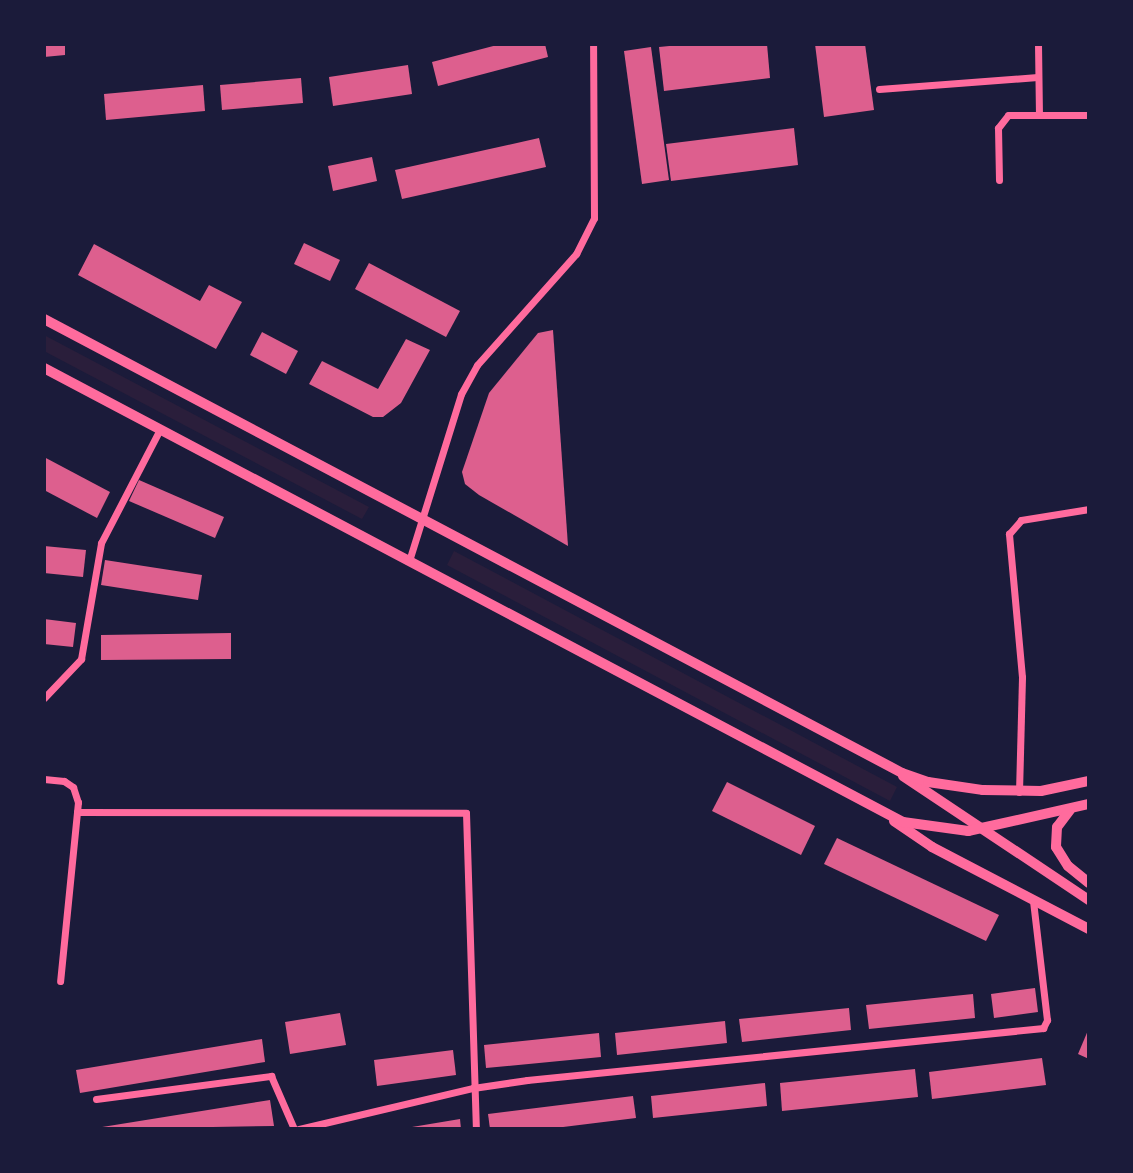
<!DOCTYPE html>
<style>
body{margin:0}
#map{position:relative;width:1133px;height:1173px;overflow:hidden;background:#1b1b3a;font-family:"Varela Round",sans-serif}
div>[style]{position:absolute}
.green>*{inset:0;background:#2a1e3b}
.building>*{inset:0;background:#dd5f8e}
.minor>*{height:7px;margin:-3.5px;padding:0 3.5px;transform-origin:3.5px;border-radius:3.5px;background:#ff6b9d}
.secondary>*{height:10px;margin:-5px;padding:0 5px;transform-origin:5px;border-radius:5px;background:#ff6b9d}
.trunk>*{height:10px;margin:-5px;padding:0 5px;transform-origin:5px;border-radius:5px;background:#ff6b9d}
span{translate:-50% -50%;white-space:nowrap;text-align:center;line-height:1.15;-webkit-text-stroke:5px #1b1b3a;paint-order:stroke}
.frame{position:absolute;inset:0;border:46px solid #1b1b3a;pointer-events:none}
</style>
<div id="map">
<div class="green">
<div style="clip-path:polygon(44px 335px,369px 507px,362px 519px,44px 351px)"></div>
<div style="clip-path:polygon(454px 551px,897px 787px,890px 801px,447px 565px)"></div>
</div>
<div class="building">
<div style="clip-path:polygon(44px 44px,65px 44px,65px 55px,44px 57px)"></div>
<div style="clip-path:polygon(501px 44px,545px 44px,548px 57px,438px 86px,432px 62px)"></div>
<div style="clip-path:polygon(690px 44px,767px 44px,770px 78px,664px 91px,659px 47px)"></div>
<div style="clip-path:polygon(815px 44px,865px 44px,874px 110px,824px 117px)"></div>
<div style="clip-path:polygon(651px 47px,669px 180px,642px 184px,624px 51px)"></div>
<div style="clip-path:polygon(408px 65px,412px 94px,333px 106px,329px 77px)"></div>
<div style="clip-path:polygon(301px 78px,303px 103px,222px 110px,220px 85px)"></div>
<div style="clip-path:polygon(203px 85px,205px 111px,106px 120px,104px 94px)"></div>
<div style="clip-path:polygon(794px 128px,798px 165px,671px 181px,666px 144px)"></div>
<div style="clip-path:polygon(539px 138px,546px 167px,402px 199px,395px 170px)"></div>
<div style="clip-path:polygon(372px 157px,377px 181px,333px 191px,328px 166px)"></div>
<div style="clip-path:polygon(304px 243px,340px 260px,330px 281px,294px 264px)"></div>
<div style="clip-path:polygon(94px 244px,200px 301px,209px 285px,242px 302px,216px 349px,78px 275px)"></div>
<div style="clip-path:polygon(369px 263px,460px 311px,446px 337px,355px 289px)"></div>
<div style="clip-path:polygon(553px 330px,568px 546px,479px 495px,465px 484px,462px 472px,489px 393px,538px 333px)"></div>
<div style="clip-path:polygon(262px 332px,298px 351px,286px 374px,250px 355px)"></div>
<div style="clip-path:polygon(406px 339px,430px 350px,401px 403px,383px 417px,373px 417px,309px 384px,322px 361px,378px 389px)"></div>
<div style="clip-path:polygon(44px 457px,110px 492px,97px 518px,44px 490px)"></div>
<div style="clip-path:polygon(139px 480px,224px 517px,215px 538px,129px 501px)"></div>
<div style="clip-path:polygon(44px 546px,86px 550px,83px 577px,44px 573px)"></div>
<div style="clip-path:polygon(105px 560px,202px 575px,198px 600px,101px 585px)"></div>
<div style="clip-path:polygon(44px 619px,76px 623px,73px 647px,44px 644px)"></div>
<div style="clip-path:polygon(231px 633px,231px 659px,101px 660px,101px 635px)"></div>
<div style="clip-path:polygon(727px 782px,815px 826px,801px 855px,712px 811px)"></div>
<div style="clip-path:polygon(837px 838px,999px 915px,986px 941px,824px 864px)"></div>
<div style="clip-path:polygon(1035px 988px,1038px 1012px,994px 1018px,991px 994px)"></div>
<div style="clip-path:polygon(973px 994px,975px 1018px,869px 1029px,866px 1005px)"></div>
<div style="clip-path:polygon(849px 1008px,851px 1030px,742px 1042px,739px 1019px)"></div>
<div style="clip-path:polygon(340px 1013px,346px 1045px,290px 1054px,285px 1022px)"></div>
<div style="clip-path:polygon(725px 1021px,727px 1043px,617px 1055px,615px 1033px)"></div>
<div style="clip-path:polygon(1089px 1028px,1089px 1059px,1078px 1054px)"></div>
<div style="clip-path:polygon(599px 1033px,601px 1057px,486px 1068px,484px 1045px)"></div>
<div style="clip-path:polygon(262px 1039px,265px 1062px,80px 1093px,76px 1070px)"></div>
<div style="clip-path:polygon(453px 1050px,456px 1075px,377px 1086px,374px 1060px)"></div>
<div style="clip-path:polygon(1042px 1058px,1046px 1085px,932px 1099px,929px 1072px)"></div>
<div style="clip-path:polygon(915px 1069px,918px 1097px,782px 1111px,780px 1083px)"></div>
<div style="clip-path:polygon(765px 1083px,767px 1106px,653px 1118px,651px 1096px)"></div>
<div style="clip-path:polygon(633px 1096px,636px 1118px,547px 1129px,490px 1129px,488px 1114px)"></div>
<div style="clip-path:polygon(270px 1100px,274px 1126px,96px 1129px,96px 1128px)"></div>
<div style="clip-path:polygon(460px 1119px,461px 1129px,406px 1129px,406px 1128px)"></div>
</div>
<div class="minor">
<div style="left:1038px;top:44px;width:71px;rotate:89.2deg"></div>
<div style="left:879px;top:89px;width:159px;rotate:-4.3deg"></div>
<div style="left:999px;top:180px;width:52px;rotate:-91.1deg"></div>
<div style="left:998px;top:128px;width:16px;rotate:-52deg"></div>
<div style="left:1008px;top:115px;width:81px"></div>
<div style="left:409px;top:561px;width:175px;rotate:-72.7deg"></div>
<div style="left:461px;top:394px;width:33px;rotate:-61deg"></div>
<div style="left:477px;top:365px;width:149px;rotate:-48.3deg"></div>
<div style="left:576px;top:254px;width:40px;rotate:-63.4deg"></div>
<div style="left:594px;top:218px;width:174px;rotate:-90.3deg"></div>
<div style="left:44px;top:698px;width:54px;rotate:-46.5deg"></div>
<div style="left:81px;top:659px;width:118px;rotate:-80.2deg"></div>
<div style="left:101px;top:543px;width:128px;rotate:-62.6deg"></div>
<div style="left:44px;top:779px;width:20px;rotate:6deg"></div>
<div style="left:64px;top:781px;width:11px;rotate:34deg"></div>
<div style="left:73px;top:787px;width:16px;rotate:72deg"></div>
<div style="left:78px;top:802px;width:180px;rotate:95.7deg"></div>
<div style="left:1019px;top:792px;width:115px;rotate:-88.5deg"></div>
<div style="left:1022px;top:677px;width:144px;rotate:-95.2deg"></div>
<div style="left:1009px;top:534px;width:18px;rotate:-49deg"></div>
<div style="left:1021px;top:520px;width:69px;rotate:-9.2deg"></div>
<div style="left:77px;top:812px;width:389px;rotate:0.1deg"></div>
<div style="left:466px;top:813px;width:316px;rotate:88.2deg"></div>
<div style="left:96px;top:1099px;width:177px;rotate:-7.5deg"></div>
<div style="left:271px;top:1076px;width:58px;rotate:66.5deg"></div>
<div style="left:299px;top:1129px;width:179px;rotate:-13.3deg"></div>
<div style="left:473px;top:1088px;width:55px;rotate:-8.4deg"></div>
<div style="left:527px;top:1080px;width:519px;rotate:-5.75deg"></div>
<div style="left:1043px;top:1028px;width:9px;rotate:-63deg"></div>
<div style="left:1047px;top:1020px;width:121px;rotate:-96.7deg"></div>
</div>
<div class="secondary">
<div style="left:903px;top:776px;width:224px;rotate:33.7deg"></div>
<div style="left:894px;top:821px;width:46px;rotate:34.4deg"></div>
<div style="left:932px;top:847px;width:177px;rotate:27.6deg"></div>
</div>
<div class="trunk">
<div style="left:44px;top:319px;width:971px;rotate:27.88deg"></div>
<div style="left:902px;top:773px;width:28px;rotate:19deg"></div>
<div style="left:928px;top:782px;width:56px;rotate:8.3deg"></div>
<div style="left:983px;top:790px;width:58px;rotate:1deg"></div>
<div style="left:1041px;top:791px;width:49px;rotate:-11.8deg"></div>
<div style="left:44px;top:368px;width:972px;rotate:27.86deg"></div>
<div style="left:903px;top:822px;width:66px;rotate:7.9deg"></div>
<div style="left:968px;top:831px;width:124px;rotate:-12.6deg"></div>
<div style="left:1070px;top:810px;width:21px;rotate:127deg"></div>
<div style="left:1057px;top:827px;width:20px;rotate:93deg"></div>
<div style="left:1056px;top:847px;width:22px;rotate:58deg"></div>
<div style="left:1068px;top:866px;width:27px;rotate:39deg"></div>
</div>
<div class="frame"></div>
</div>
